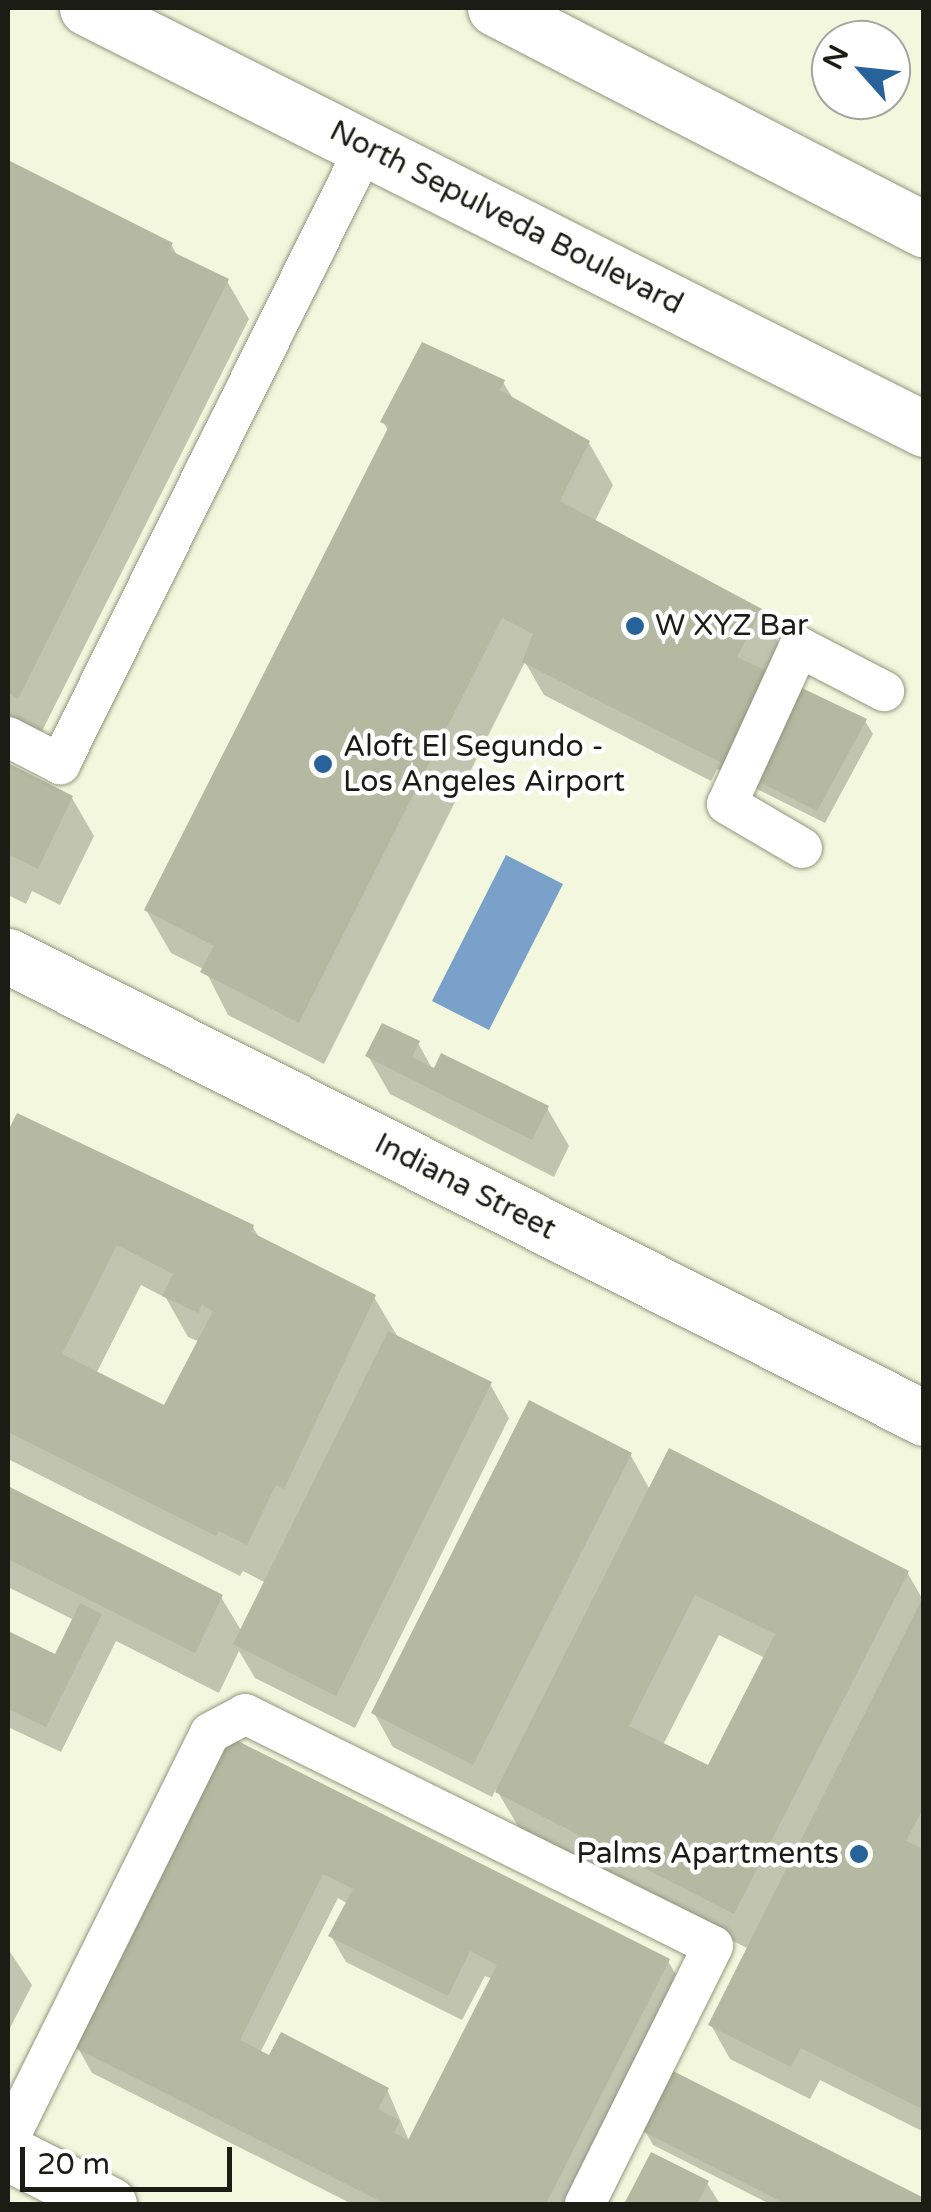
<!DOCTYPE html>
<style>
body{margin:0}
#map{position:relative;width:931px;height:2212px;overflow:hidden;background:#f2f7dd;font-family:"Varela Round",sans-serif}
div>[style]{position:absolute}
.water>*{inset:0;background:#79a1c9}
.shadow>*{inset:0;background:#0003}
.building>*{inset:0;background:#b5b9a2}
.roads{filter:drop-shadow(0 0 2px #92967f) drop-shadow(0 0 2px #92967f)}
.lane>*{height:40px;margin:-20px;padding:0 20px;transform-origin:20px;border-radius:20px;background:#fff}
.street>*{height:55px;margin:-27.5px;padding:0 27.5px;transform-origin:27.5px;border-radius:27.5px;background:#fff}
.highway>*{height:55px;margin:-27.5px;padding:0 27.5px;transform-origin:27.5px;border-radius:27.5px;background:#fff}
.dots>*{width:28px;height:28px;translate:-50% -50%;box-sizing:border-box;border:5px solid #fff;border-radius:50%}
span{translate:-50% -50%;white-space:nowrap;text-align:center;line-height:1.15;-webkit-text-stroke:9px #fff;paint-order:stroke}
.street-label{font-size:30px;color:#1b1d14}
.poi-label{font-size:30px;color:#1b1d14}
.left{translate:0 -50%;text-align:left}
.right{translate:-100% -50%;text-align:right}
.frame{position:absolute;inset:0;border:10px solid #1b1d14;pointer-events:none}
.north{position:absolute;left:811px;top:20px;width:100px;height:100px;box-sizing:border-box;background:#fff;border:2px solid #a4a5a1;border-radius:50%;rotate:297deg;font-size:28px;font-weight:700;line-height:40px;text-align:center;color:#1b1d14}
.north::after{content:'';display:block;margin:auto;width:35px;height:45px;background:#27639a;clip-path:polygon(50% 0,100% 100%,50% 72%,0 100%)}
.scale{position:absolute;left:20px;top:2147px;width:212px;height:45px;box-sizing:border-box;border:5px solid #1b1d14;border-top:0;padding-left:12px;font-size:30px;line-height:35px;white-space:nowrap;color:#1b1d14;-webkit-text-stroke:8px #fff;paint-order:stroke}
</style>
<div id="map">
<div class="water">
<div style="clip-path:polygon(506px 855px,563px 884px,489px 1030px,432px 1001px)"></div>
</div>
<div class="shadow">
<div style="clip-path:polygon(8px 162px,171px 244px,178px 257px,227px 281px,249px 319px,40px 735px,8px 719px)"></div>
<div style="clip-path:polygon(503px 382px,515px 402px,589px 443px,613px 485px,594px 523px,760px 611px,779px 644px,765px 673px,865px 721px,873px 734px,825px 823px,717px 769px,711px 781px,544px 695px,525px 662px,324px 1064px,228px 1015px,205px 970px,171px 953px,146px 910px,389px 432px,383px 422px)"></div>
<div style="clip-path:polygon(8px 766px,72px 798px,94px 836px,60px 905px,32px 891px,26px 904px,8px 895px)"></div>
<div style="clip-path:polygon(418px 1043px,434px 1072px,547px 1108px,569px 1146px,554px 1177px,390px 1094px,368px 1056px)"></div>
<div style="clip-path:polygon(evenodd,18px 1116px,253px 1227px,260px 1239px,374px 1297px,399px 1339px,490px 1384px,509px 1418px,355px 1728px,255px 1678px,239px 1651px,219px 1693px,116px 1641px,61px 1752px,8px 1727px,8px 1634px,56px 1657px,74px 1620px,8px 1587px,8px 1603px,8px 1489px,221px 1597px,242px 1632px,266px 1583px,243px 1571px,240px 1576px,8px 1459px,8px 1137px,18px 1116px,141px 1285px,166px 1298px,188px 1337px,200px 1342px,165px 1408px,96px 1374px,141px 1285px)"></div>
<div style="clip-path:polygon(evenodd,630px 1454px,650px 1490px,907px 1572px,923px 1600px,924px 2132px,820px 2080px,810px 2099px,730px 2059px,711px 2025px,749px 1949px,522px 1833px,496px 1789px,492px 1797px,393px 1747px,374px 1713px,630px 1454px,719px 1635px,765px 1658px,709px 1768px,663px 1745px,719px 1635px)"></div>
<div style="clip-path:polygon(evenodd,229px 1740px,668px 1961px,683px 1987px,573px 2204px,352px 2204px,92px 2073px,78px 2048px,229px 1740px,338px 1898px,348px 1904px,331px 1936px,346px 1962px,462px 2020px,485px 1976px,492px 1979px,410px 2143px,387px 2089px,260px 2053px,338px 1898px)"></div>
<div style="clip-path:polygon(8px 1949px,32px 1985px,8px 2032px)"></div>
<div style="clip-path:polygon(645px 2131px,924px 2201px,924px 2204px,770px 2204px,653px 2145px)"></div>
<div style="clip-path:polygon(652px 2155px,707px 2183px,720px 2204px,627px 2204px)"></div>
</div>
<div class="building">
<div style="clip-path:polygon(8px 160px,173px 243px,169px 250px,229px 279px,18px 699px,8px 693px)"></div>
<div style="clip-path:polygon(422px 342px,505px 380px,500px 390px,590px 441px,560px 501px,762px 609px,737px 657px,867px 719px,817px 811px,522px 662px,533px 634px,502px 618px,299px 1023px,200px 972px,214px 946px,144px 910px,389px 426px,380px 422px)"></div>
<div style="clip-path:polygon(8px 763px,73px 796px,38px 869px,10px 855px,8px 860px)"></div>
<div style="clip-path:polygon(382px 1023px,420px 1041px,412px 1057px,434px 1068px,441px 1053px,549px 1106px,532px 1140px,365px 1056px)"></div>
<div style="clip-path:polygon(evenodd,17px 1113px,254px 1225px,251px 1232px,376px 1295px,284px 1489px,276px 1485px,247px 1545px,219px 1531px,216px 1536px,8px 1432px,8px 1131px,17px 1113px,117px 1245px,173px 1274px,162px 1296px,198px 1313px,202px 1305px,213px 1311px,164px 1405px,62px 1354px,117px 1245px)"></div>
<div style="clip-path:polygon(388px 1331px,492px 1382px,336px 1696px,233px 1644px)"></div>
<div style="clip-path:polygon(529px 1400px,632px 1453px,473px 1765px,371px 1713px)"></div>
<div style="clip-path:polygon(evenodd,669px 1448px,909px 1571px,734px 1914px,495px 1792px,669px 1448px,695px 1595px,775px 1634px,708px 1765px,629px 1726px,695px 1595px)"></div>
<div style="clip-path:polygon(8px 1486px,223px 1595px,195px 1653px,8px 1559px)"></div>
<div style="clip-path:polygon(924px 1595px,924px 1807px,906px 1841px,924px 1849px,924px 2110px,801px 2048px,791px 2067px,708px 2025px)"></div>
<div style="clip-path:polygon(80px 1603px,102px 1614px,46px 1727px,8px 1709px,8px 1631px,55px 1654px)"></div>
<div style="clip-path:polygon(evenodd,228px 1736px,670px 1959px,546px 2204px,386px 2204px,75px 2048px,228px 1736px,323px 1874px,353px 1889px,328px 1936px,448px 1996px,470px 1951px,497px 1965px,408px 2140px,394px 2133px,400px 2121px,378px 2109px,389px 2088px,281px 2032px,269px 2055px,240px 2040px,323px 1874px)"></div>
<div style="clip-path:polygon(673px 2071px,924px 2198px,924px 2204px,786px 2204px,642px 2131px)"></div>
<div style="clip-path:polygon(651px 2152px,709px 2181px,697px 2204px,624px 2204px)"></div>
</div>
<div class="roads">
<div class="lane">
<div style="left:8px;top:737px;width:59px;rotate:27.4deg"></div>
<div style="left:60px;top:764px;width:687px;rotate:-63.66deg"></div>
<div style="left:802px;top:848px;width:87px;rotate:-149.6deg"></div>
<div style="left:727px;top:804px;width:173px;rotate:-65.4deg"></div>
<div style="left:799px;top:647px;width:96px;rotate:27.4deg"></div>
<div style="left:8px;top:2140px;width:454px;rotate:-63.6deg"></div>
<div style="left:210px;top:1733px;width:40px;rotate:-28deg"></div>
<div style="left:245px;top:1714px;width:522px;rotate:26.37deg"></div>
<div style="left:713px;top:1946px;width:288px;rotate:116.4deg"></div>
</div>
<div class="street">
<div style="left:8px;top:956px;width:1026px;rotate:26.76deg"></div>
<div style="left:8px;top:2153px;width:113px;rotate:26.8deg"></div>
</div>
<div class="highway">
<div style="left:87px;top:8px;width:937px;rotate:26.7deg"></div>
<div style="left:495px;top:8px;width:483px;rotate:27.3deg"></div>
</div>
</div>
<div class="dots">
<div style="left:635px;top:626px;background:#27639a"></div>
<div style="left:323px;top:764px;background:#27639a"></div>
<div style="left:859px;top:1854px;background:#27639a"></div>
</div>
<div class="street-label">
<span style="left:506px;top:218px;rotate:27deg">North Sepulveda Boulevard</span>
<span style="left:465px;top:1187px;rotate:27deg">Indiana Street</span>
</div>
<div class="poi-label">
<span class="left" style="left:655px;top:626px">W XYZ Bar</span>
<span class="left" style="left:343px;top:764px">Aloft El Segundo -<br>Los Angeles Airport</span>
<span class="right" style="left:839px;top:1854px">Palms Apartments</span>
</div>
<div class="frame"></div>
<div class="north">N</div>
<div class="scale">20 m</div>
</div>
